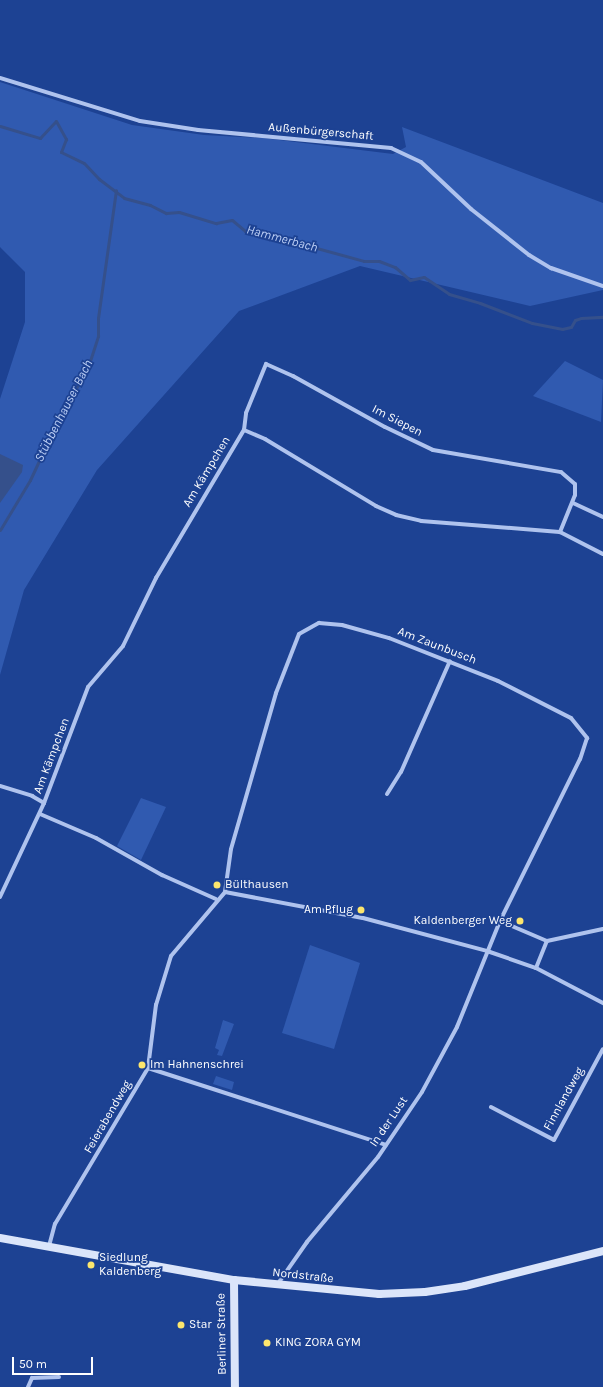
<!DOCTYPE html>
<meta charset="utf-8">
<style>
body{margin:0}
#map{position:relative;width:603px;height:1387px;overflow:hidden;background:#1d4293;font-family:Karla,sans-serif}
div>[style]{position:absolute}
.green>*{inset:0;background:#305ab0}
.water>*{inset:0;background:#35508b}
.stream>*{height:3px;margin:-1.5px;padding:0 1.5px;transform-origin:1.5px;border-radius:1.5px;background:#35508b}
.minor>*{height:4px;margin:-2px;padding:0 2px;transform-origin:2px;border-radius:2px;background:#afc3ee}
.secondary>*{height:8px;margin:-4px;padding:0 4px;transform-origin:4px;border-radius:4px;background:#dbe5fa}
.dots>*{width:11px;height:11px;translate:-50% -50%;box-sizing:border-box;border:2px solid #1d4293;border-radius:50%}
span{translate:-50% -50%;white-space:nowrap;text-align:center;line-height:1.15;-webkit-text-stroke:3.5px #1d4293;paint-order:stroke}
.street-label{font-size:12px;color:#fff}
.poi-label{font-size:12px;color:#fff}
.left{translate:0 -50%;text-align:left}
.right{translate:-100% -50%;text-align:right}
.water-label{font-size:13px;color:#bbcef5;font-style:italic}
.scale{position:absolute;left:12px;top:1357px;width:81px;height:18px;box-sizing:border-box;border:2px solid #fff;border-top:0;padding-left:5px;font-size:12px;line-height:14px;white-space:nowrap;color:#fff;-webkit-text-stroke:3px #1d4293;paint-order:stroke}
</style>
<div id="map">
<div class="green">
<div style="clip-path:polygon(0 82px,132px 125px,204px 135px,263px 138px,393px 154px,406px 147px,402px 127px,603px 203px,603px 290px,530px 306px,360px 266px,239px 311px,97px 470px,24px 590px,0 675px,0 399px,25px 322px,25px 272px,0 247px)"></div>
<div style="clip-path:polygon(565px 361px,603px 380px,601px 422px,533px 396px)"></div>
<div style="clip-path:polygon(141px 798px,166px 807px,141px 860px,117px 846px)"></div>
<div style="clip-path:polygon(310px 945px,360px 963px,334px 1049px,282px 1033px)"></div>
<div style="clip-path:polygon(223px 1020px,234px 1024px,222px 1056px,217px 1055px,219px 1050px,215px 1048px)"></div>
<div style="clip-path:polygon(216px 1076px,234px 1082px,232px 1090px,213px 1084px)"></div>
</div>
<div class="water">
<div style="clip-path:polygon(0 454px,23px 465px,22px 472px,0 503px)"></div>
</div>
<div class="stream">
<div style="left:0;top:126px;width:42px;rotate:16.7deg"></div>
<div style="left:40px;top:138px;width:23px;rotate:-47deg"></div>
<div style="left:56px;top:121px;width:21px;rotate:61deg"></div>
<div style="left:66px;top:139px;width:14px;rotate:111deg"></div>
<div style="left:61px;top:152px;width:25px;rotate:26deg"></div>
<div style="left:84px;top:163px;width:22px;rotate:47deg"></div>
<div style="left:99px;top:179px;width:31px;rotate:37deg"></div>
<div style="left:124px;top:198px;width:27px;rotate:15deg"></div>
<div style="left:150px;top:205px;width:18px;rotate:27deg"></div>
<div style="left:166px;top:213px;width:13px;rotate:-4deg"></div>
<div style="left:179px;top:212px;width:39px;rotate:17deg"></div>
<div style="left:216px;top:223px;width:16px;rotate:-11deg"></div>
<div style="left:232px;top:220px;width:17px;rotate:40deg"></div>
<div style="left:245px;top:231px;width:24px;rotate:9deg"></div>
<div style="left:269px;top:235px;width:98px;rotate:15.3deg"></div>
<div style="left:364px;top:261px;width:15px"></div>
<div style="left:379px;top:261px;width:17px;rotate:21deg"></div>
<div style="left:395px;top:267px;width:20px;rotate:41deg"></div>
<div style="left:410px;top:280px;width:14px;rotate:-12deg"></div>
<div style="left:424px;top:277px;width:30px;rotate:34deg"></div>
<div style="left:449px;top:294px;width:32px;rotate:16deg"></div>
<div style="left:480px;top:303px;width:56px;rotate:21deg"></div>
<div style="left:532px;top:323px;width:31px;rotate:11deg"></div>
<div style="left:562px;top:329px;width:9px;rotate:-13deg"></div>
<div style="left:571px;top:327px;width:8px;rotate:-60deg"></div>
<div style="left:575px;top:320px;width:6px;rotate:-18deg"></div>
<div style="left:581px;top:318px;width:22px;rotate:-3deg"></div>
<div style="left:0;top:530px;width:58px;rotate:-59deg"></div>
<div style="left:30px;top:480px;width:66px;rotate:-65deg"></div>
<div style="left:58px;top:420px;width:61px;rotate:-60.5deg"></div>
<div style="left:88px;top:367px;width:33px;rotate:-72deg"></div>
<div style="left:98px;top:336px;width:18px;rotate:-90deg"></div>
<div style="left:98px;top:318px;width:129px;rotate:-82deg"></div>
</div>
<div class="minor">
<div style="left:0;top:78px;width:146px;rotate:17.1deg"></div>
<div style="left:140px;top:121px;width:59px;rotate:8.8deg"></div>
<div style="left:198px;top:130px;width:194px;rotate:5.3deg"></div>
<div style="left:391px;top:148px;width:33px;rotate:25deg"></div>
<div style="left:421px;top:162px;width:69px;rotate:43.2deg"></div>
<div style="left:471px;top:209px;width:74px;rotate:38.4deg"></div>
<div style="left:529px;top:255px;width:26px;rotate:31deg"></div>
<div style="left:551px;top:268px;width:55px;rotate:19.1deg"></div>
<div style="left:244px;top:430px;width:17px;rotate:-83deg"></div>
<div style="left:246px;top:413px;width:53px;rotate:-67.8deg"></div>
<div style="left:266px;top:364px;width:30px;rotate:24deg"></div>
<div style="left:293px;top:376px;width:105px;rotate:29deg"></div>
<div style="left:385px;top:427px;width:53px;rotate:25.6deg"></div>
<div style="left:433px;top:450px;width:130px;rotate:9.8deg"></div>
<div style="left:561px;top:472px;width:18px;rotate:41deg"></div>
<div style="left:575px;top:484px;width:11px;rotate:90deg"></div>
<div style="left:575px;top:495px;width:40px;rotate:112deg"></div>
<div style="left:244px;top:430px;width:23px;rotate:23deg"></div>
<div style="left:265px;top:439px;width:130px;rotate:31.1deg"></div>
<div style="left:376px;top:506px;width:22px;rotate:24deg"></div>
<div style="left:396px;top:515px;width:26px;rotate:13deg"></div>
<div style="left:421px;top:521px;width:139px;rotate:4.5deg"></div>
<div style="left:560px;top:532px;width:48px;rotate:27.1deg"></div>
<div style="left:573px;top:503px;width:33px;rotate:25deg"></div>
<div style="left:0;top:786px;width:34px;rotate:17deg"></div>
<div style="left:32px;top:796px;width:14px;rotate:30deg"></div>
<div style="left:387px;top:794px;width:26px;rotate:-58deg"></div>
<div style="left:401px;top:772px;width:121px;rotate:-66.2deg"></div>
<div style="left:40px;top:814px;width:61px;rotate:23.2deg"></div>
<div style="left:96px;top:838px;width:76px;rotate:29.3deg"></div>
<div style="left:162px;top:875px;width:59px;rotate:24deg"></div>
<div style="left:225px;top:892px;width:43px;rotate:-82.1deg"></div>
<div style="left:231px;top:849px;width:162px;rotate:-73.9deg"></div>
<div style="left:276px;top:693px;width:63px;rotate:-68.7deg"></div>
<div style="left:299px;top:634px;width:23px;rotate:-29deg"></div>
<div style="left:319px;top:623px;width:23px;rotate:5deg"></div>
<div style="left:342px;top:625px;width:49px;rotate:15.5deg"></div>
<div style="left:389px;top:638px;width:117px;rotate:21.5deg"></div>
<div style="left:498px;top:681px;width:82px;rotate:26.9deg"></div>
<div style="left:571px;top:718px;width:26px;rotate:51deg"></div>
<div style="left:587px;top:738px;width:22px;rotate:108deg"></div>
<div style="left:580px;top:759px;width:181px;rotate:116.3deg"></div>
<div style="left:500px;top:921px;width:114px;rotate:112.1deg"></div>
<div style="left:457px;top:1027px;width:74px;rotate:118.3deg"></div>
<div style="left:422px;top:1092px;width:78px;rotate:124.1deg"></div>
<div style="left:378px;top:1157px;width:111px;rotate:129.9deg"></div>
<div style="left:307px;top:1242px;width:52px;rotate:124.9deg"></div>
<div style="left:225px;top:892px;width:140px;rotate:10.7deg"></div>
<div style="left:363px;top:918px;width:128px;rotate:14.9deg"></div>
<div style="left:487px;top:951px;width:52px;rotate:19.1deg"></div>
<div style="left:536px;top:968px;width:76px;rotate:27.6deg"></div>
<div style="left:0;top:897px;width:104px;rotate:-64.9deg"></div>
<div style="left:44px;top:803px;width:124px;rotate:-69.2deg"></div>
<div style="left:88px;top:687px;width:54px;rotate:-49.5deg"></div>
<div style="left:123px;top:646px;width:76px;rotate:-64.1deg"></div>
<div style="left:156px;top:578px;width:172px;rotate:-59.3deg"></div>
<div style="left:500px;top:921px;width:51px;rotate:23.1deg"></div>
<div style="left:547px;top:941px;width:57px;rotate:-12.1deg"></div>
<div style="left:536px;top:968px;width:29px;rotate:-68deg"></div>
<div style="left:148px;top:1068px;width:250px;rotate:17.9deg"></div>
<div style="left:491px;top:1107px;width:71px;rotate:27.6deg"></div>
<div style="left:554px;top:1140px;width:103px;rotate:-61.7deg"></div>
<div style="left:49px;top:1246px;width:23px;rotate:-75deg"></div>
<div style="left:55px;top:1224px;width:182px;rotate:-59.2deg"></div>
<div style="left:148px;top:1068px;width:64px;rotate:-82.8deg"></div>
<div style="left:156px;top:1005px;width:51px;rotate:-73deg"></div>
<div style="left:171px;top:956px;width:84px;rotate:-49.8deg"></div>
<div style="left:28px;top:1387px;width:10px;rotate:-66deg"></div>
<div style="left:32px;top:1378px;width:27px;rotate:-2deg"></div>
</div>
<div class="secondary">
<div style="left:0;top:1238px;width:238px;rotate:10.2deg"></div>
<div style="left:234px;top:1280px;width:146px;rotate:5.5deg"></div>
<div style="left:379px;top:1294px;width:46px;rotate:-2.5deg"></div>
<div style="left:425px;top:1292px;width:40px;rotate:-8.5deg"></div>
<div style="left:465px;top:1286px;width:142px;rotate:-14.2deg"></div>
<div style="left:234px;top:1280px;width:107px;rotate:89.5deg"></div>
</div>
<div class="dots">
<div style="left:217px;top:885px;background:#fde66d"></div>
<div style="left:361px;top:910px;background:#fde66d"></div>
<div style="left:520px;top:921px;background:#fde66d"></div>
<div style="left:142px;top:1065px;background:#fde66d"></div>
<div style="left:91px;top:1265px;background:#fde66d"></div>
<div style="left:181px;top:1325px;background:#fde66d"></div>
<div style="left:267px;top:1343px;background:#fde66d"></div>
</div>
<div class="street-label">
<span style="left:321px;top:132px;rotate:5deg">Außenbürgerschaft</span>
<span style="left:397px;top:421px;rotate:27deg">Im Siepen</span>
<span style="left:207px;top:472px;rotate:-59deg">Am Kämpchen</span>
<span style="left:437px;top:646px;rotate:21deg">Am Zaunbusch</span>
<span style="left:52px;top:756px;rotate:-69deg">Am Kämpchen</span>
<span style="left:564px;top:1099px;rotate:-61deg">Finnlandweg</span>
<span style="left:108px;top:1117px;rotate:-60deg">Feierabendweg</span>
<span style="left:389px;top:1122px;rotate:-56deg">In der Lust</span>
<span style="left:303px;top:1276px;rotate:6deg">Nordstraße</span>
<span style="left:222px;top:1334px;rotate:-91deg">Berliner Straße</span>
</div>
<div class="poi-label">
<span class="left" style="left:225px;top:885px">Bülthausen</span>
<span class="right" style="left:353px;top:910px">Am Pflug</span>
<span class="right" style="left:512px;top:921px">Kaldenberger Weg</span>
<span class="left" style="left:150px;top:1065px">Im Hahnenschrei</span>
<span class="left" style="left:99px;top:1265px">Siedlung<br>Kaldenberg</span>
<span class="left" style="left:189px;top:1325px">Star</span>
<span class="left" style="left:275px;top:1343px">KING ZORA GYM</span>
</div>
<div class="water-label">
<span style="left:282px;top:239px;rotate:15deg">Hammerbach</span>
<span style="left:64px;top:411px;rotate:-63deg">Stübbenhauser Bach</span>
</div>
<div class="scale">50 m</div>
</div>
